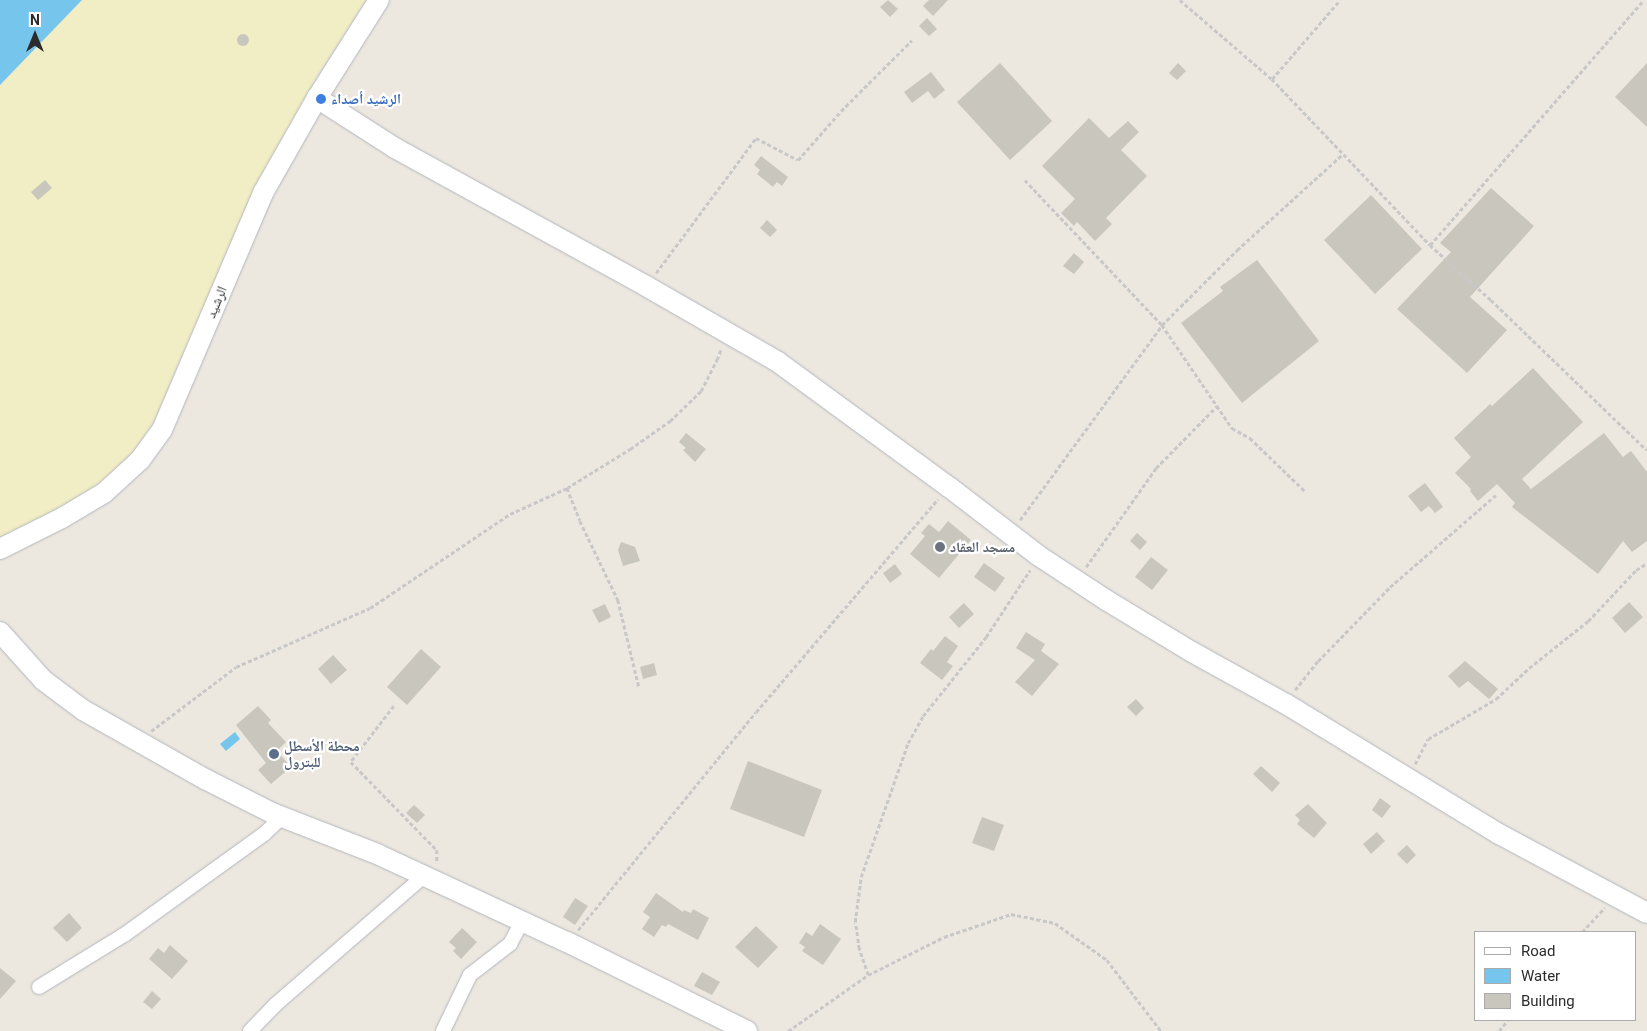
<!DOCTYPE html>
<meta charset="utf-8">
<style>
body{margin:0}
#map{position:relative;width:1647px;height:1031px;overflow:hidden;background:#ede8df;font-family:Roboto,"Noto Naskh Arabic",sans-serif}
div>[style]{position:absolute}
.sand>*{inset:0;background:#f1edc4}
.water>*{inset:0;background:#76c5ec}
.building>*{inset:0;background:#c9c6be}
.round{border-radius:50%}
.path>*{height:2.5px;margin-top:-1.25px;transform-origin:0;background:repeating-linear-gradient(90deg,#c8c8c8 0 4px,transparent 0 6.5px)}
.roads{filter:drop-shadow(0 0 1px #b2b5bf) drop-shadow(0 0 1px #b2b5bf)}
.street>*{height:14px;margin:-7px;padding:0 7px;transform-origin:7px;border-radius:7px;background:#fff}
.secondary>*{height:20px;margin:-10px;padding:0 10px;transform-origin:10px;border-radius:10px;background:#fff}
.dots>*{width:14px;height:14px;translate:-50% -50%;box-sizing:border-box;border:2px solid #fff;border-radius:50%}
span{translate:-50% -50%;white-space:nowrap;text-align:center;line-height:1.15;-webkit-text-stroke:4.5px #fff;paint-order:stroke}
.shop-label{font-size:14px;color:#366cbe;font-weight:700}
.left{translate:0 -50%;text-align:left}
.street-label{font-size:14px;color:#2c2c2c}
.worship-label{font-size:14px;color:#5b616d;font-weight:700}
.service-label{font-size:14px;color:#4e5e75;font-weight:700}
.legend{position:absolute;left:1474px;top:931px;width:162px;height:90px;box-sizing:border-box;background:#fff;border:1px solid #ababab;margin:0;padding:6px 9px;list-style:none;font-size:15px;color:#2c2c2c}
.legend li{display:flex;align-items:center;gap:10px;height:25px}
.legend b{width:25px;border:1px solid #ababab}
.north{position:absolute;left:10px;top:10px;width:50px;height:50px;-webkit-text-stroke:4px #fff;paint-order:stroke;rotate:0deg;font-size:14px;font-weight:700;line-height:20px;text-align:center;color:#2c2c2c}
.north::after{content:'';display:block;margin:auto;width:18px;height:22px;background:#2c2c2c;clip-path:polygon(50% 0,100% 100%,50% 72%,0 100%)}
</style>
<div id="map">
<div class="sand">
<div style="clip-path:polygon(76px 0,366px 0,318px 74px,248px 204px,147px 437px,100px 484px,81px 497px,0 541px,0 86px)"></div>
</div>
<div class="water">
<div style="clip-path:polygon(0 0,82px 0,0 85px)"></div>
<div style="clip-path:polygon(235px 732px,240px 739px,226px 751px,220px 744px)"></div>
</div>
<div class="building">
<div style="clip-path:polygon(888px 0,898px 9px,890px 17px,880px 7px)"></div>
<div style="clip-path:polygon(929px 0,948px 0,933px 16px,923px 6px)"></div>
<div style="clip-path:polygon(927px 18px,937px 29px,929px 36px,919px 26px)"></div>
<div class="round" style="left:237px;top:34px;width:12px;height:12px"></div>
<div style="clip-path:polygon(1000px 63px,1052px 121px,1010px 160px,957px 102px)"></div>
<div style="clip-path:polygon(1178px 63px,1186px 71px,1177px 80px,1169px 73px)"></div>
<div style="clip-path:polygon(1647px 63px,1647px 127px,1615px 97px)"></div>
<div style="clip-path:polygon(931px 72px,945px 90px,934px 99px,928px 91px,912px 103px,904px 92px)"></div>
<div style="clip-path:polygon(1089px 118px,1109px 138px,1128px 121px,1139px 132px,1121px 150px,1147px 176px,1106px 218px,1112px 224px,1095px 241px,1077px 222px,1074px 226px,1061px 213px,1075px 199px,1042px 166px)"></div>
<div style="clip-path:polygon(761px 156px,788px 177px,782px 186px,777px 182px,773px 187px,757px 174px,760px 170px,754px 165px)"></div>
<div style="clip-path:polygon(45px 180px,52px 188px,38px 200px,31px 192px)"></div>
<div style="clip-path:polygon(1491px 188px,1534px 226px,1470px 297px,1507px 330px,1467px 373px,1397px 309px,1451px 252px,1440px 243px)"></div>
<div style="clip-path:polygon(1371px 195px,1422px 249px,1375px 294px,1324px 240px)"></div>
<div style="clip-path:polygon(767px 220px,777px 230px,770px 237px,760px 228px)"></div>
<div style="clip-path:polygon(1074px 253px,1084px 262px,1074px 274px,1063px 266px)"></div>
<div style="clip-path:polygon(1257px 260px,1319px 341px,1242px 403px,1181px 323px,1223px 291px,1220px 287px)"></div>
<div style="clip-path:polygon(1533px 368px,1583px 422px,1522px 479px,1531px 489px,1604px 433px,1623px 457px,1631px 451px,1647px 472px,1647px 541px,1632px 552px,1623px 541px,1598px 574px,1512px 507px,1515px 503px,1497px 484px,1478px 501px,1470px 491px,1471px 489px,1455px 473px,1471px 457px,1454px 438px,1490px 404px,1492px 406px)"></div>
<div style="clip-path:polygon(686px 433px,706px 449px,695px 462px,683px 450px,686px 448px,679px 442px)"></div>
<div style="clip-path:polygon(1425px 483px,1443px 507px,1435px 513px,1429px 506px,1421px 512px,1408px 496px)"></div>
<div style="clip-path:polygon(948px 521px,971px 540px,939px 578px,910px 554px,925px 536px,921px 533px,929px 524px,939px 532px)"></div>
<div style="clip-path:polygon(1137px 533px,1147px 542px,1140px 550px,1130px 541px)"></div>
<div style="clip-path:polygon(621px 542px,635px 547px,640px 561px,623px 566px,618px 550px)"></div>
<div style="clip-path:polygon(1151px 557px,1168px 570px,1152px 590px,1135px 577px)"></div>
<div style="clip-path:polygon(984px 563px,1005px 578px,995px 592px,974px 577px)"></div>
<div style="clip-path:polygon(895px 564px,902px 574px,890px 583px,883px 573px)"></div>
<div style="clip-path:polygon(1629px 602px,1643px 617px,1625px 633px,1612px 618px)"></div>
<div style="clip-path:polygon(964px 603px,974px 614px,959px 628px,949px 617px)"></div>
<div style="clip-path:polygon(605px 604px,611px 617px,599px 623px,592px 610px)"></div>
<div style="clip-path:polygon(1026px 632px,1045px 644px,1041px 651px,1059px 664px,1032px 696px,1015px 682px,1035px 660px,1016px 648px)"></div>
<div style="clip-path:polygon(945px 636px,958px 646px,947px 662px,953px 666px,942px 680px,920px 663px,931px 649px,933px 651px)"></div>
<div style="clip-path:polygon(421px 649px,441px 667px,407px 705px,387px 687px)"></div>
<div style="clip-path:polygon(333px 655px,347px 670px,331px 684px,318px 669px)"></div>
<div style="clip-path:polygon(1465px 661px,1498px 689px,1489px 699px,1468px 681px,1459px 688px,1448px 676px)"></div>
<div style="clip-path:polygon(654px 663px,657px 675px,643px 679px,640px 667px)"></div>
<div style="clip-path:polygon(1136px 699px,1144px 708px,1136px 716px,1127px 707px)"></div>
<div style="clip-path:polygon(258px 706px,271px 720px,268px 723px,286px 742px,277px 751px,291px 767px,271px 784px,258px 770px,266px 763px,236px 725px)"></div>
<div style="clip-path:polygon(748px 761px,822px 790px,804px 837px,730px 809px)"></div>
<div style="clip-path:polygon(1261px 766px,1280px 783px,1272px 792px,1253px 774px)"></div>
<div style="clip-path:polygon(1380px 798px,1391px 806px,1382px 818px,1372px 810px)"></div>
<div style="clip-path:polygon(1308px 804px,1327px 823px,1314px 838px,1297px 824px,1300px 820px,1295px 815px)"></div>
<div style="clip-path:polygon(414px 805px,425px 815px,417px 823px,406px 813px)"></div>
<div style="clip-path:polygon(982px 817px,1004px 825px,994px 851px,972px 843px)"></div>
<div style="clip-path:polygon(1377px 832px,1385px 841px,1371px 854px,1363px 844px)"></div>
<div style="clip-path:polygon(1407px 845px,1416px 855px,1407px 864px,1397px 854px)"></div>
<div style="clip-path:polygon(656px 893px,683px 912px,684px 910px,691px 913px,693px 909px,709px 918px,698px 940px,668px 924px,666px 927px,662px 925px,654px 937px,642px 929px,650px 917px,643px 912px)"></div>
<div style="clip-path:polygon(575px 898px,588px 906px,575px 925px,563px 917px)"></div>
<div style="clip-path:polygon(69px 913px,82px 928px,67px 942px,53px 928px)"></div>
<div style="clip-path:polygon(820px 924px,841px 939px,823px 965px,802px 951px,805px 947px,799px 943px,806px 932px,812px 936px)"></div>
<div style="clip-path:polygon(756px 926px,778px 947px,758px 968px,735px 947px)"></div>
<div style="clip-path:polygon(462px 928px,477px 942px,461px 959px,453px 951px,456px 948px,449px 942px)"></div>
<div style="clip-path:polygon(170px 945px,188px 961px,172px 979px,149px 959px,158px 948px,164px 953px)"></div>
<div style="clip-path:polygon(0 968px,16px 981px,0 999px)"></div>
<div style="clip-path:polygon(702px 972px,720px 982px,712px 995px,694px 986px)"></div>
<div style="clip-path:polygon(152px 991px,161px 999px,152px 1009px,143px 1002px)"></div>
</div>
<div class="path">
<div style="left:1180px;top:0;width:121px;rotate:40.7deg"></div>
<div style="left:1272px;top:79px;width:229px;rotate:46.4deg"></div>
<div style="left:1430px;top:245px;width:82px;rotate:42deg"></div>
<div style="left:1491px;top:300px;width:216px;rotate:43.9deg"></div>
<div style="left:1272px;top:79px;width:104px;rotate:-49.3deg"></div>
<div style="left:1025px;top:180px;width:199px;rotate:46.6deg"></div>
<div style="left:1162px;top:325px;width:125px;rotate:55.8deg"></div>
<div style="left:1232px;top:428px;width:21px;rotate:29deg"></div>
<div style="left:1250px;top:438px;width:78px;rotate:44deg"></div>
<div style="left:1430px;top:245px;width:325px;rotate:-48.9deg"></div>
<div style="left:656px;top:273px;width:168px;rotate:-53.5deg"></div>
<div style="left:756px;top:138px;width:47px;rotate:27.6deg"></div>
<div style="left:798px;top:160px;width:65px;rotate:-48.7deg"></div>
<div style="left:841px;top:111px;width:100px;rotate:-45deg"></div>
<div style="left:567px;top:488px;width:35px;rotate:68deg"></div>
<div style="left:580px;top:521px;width:88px;rotate:64.3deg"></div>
<div style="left:618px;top:600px;width:89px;rotate:76.4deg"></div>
<div style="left:1020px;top:520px;width:241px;rotate:-53.9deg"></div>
<div style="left:1162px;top:325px;width:106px;rotate:-45deg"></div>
<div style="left:1237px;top:250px;width:143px;rotate:-42.2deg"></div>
<div style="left:1086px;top:567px;width:121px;rotate:-54.7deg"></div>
<div style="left:1156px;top:468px;width:87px;rotate:-45.5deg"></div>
<div style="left:1295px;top:690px;width:37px;rotate:-52deg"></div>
<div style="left:1318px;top:661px;width:103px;rotate:-45.8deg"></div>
<div style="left:1390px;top:587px;width:140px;rotate:-41deg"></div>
<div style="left:394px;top:706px;width:71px;rotate:127.5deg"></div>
<div style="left:351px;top:762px;width:123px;rotate:45.7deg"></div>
<div style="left:437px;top:850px;width:13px;rotate:90deg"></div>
<div style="left:151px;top:731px;width:106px;rotate:-37deg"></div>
<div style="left:236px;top:667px;width:146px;rotate:-23.8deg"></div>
<div style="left:370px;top:608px;width:169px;rotate:-33.9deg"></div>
<div style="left:510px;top:514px;width:63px;rotate:-24.5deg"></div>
<div style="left:567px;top:488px;width:74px;rotate:-31.8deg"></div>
<div style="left:630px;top:449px;width:49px;rotate:-35deg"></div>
<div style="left:670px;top:421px;width:43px;rotate:-44.1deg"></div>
<div style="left:701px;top:391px;width:35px;rotate:-63deg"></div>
<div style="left:717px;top:360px;width:12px;rotate:-70deg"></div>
<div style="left:1415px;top:764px;width:28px;rotate:-63deg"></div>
<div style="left:1428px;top:739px;width:79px;rotate:-30.5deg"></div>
<div style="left:1496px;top:699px;width:45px;rotate:-43.2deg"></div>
<div style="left:1529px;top:668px;width:75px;rotate:-38.5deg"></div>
<div style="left:1588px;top:621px;width:70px;rotate:-46.7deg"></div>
<div style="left:1636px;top:570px;width:13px;rotate:-32deg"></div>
<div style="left:578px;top:930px;width:281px;rotate:-50.8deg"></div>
<div style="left:756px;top:712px;width:280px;rotate:-49.5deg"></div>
<div style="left:1582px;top:932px;width:33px;rotate:-47deg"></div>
<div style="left:868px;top:975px;width:28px;rotate:-109deg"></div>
<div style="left:859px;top:949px;width:27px;rotate:-98deg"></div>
<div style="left:855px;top:922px;width:45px;rotate:-82.4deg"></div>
<div style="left:861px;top:877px;width:142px;rotate:-70.7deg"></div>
<div style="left:908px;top:743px;width:31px;rotate:-61deg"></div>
<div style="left:923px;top:716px;width:101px;rotate:-51.4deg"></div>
<div style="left:986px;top:637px;width:80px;rotate:-56.7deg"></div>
<div style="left:788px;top:1031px;width:98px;rotate:-35deg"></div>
<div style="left:868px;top:975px;width:85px;rotate:-26.6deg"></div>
<div style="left:944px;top:937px;width:71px;rotate:-18.9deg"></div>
<div style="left:1011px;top:914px;width:45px;rotate:11.6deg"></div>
<div style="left:1055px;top:923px;width:64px;rotate:35.4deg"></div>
<div style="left:1107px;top:960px;width:89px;rotate:52.7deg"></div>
<div style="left:1499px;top:1031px;width:14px;rotate:-51deg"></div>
</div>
<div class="roads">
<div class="street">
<div style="left:39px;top:987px;width:100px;rotate:-31.5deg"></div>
<div style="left:124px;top:935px;width:173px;rotate:-35.8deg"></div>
<div style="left:264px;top:834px;width:25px;rotate:-43deg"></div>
<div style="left:250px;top:1031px;width:36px;rotate:-46deg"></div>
<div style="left:275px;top:1005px;width:197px;rotate:-40.9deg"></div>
<div style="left:443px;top:1031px;width:62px;rotate:-64.3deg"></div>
<div style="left:470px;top:975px;width:51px;rotate:-37.8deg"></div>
<div style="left:510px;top:944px;width:26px;rotate:-62deg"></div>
</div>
<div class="secondary">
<div style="left:317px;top:98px;width:93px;rotate:32.7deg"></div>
<div style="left:395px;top:148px;width:286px;rotate:28.8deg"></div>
<div style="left:646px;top:286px;width:152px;rotate:29.9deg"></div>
<div style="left:778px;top:362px;width:212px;rotate:36.2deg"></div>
<div style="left:949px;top:487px;width:113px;rotate:37.5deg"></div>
<div style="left:1039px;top:556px;width:80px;rotate:33.3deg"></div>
<div style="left:1106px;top:600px;width:100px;rotate:31.2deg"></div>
<div style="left:1192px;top:652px;width:107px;rotate:29deg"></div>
<div style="left:1286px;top:704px;width:250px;rotate:31.4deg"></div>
<div style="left:1499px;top:834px;width:168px;rotate:28.1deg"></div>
<div style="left:0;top:549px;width:69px;rotate:-26.6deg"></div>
<div style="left:62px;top:518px;width:49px;rotate:-30.8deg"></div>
<div style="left:104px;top:493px;width:49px;rotate:-42.5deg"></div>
<div style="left:140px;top:460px;width:37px;rotate:-54deg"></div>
<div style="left:162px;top:430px;width:258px;rotate:-66.9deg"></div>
<div style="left:263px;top:193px;width:109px;rotate:-60.4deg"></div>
<div style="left:317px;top:98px;width:116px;rotate:-57.7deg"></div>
<div style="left:0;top:632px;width:64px;rotate:48.1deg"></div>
<div style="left:43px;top:680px;width:50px;rotate:36.9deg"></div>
<div style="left:83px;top:710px;width:140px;rotate:29.5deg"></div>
<div style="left:205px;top:779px;width:75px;rotate:26.9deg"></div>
<div style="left:272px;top:813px;width:113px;rotate:21.3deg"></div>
<div style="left:377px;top:854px;width:209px;rotate:24.9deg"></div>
<div style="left:567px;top:942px;width:201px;rotate:26.3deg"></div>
</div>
</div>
<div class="dots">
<div style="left:321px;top:99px;background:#3f7fe0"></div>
<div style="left:940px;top:547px;background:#6b7280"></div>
<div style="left:274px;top:754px;background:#5c6f8a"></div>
</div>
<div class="shop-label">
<span class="left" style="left:331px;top:99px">الرشيد أصداء</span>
</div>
<div class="street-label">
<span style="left:216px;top:302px;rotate:-67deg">الرشيد</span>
</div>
<div class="worship-label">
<span class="left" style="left:950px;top:547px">مسجد العقاد</span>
</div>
<div class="service-label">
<span class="left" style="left:284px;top:754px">محطة الأسطل<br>للبترول</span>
</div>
<ul class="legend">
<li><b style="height:6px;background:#fff"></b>Road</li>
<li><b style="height:14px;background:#76c5ec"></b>Water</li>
<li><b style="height:14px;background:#c9c6be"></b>Building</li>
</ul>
<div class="north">N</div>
</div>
